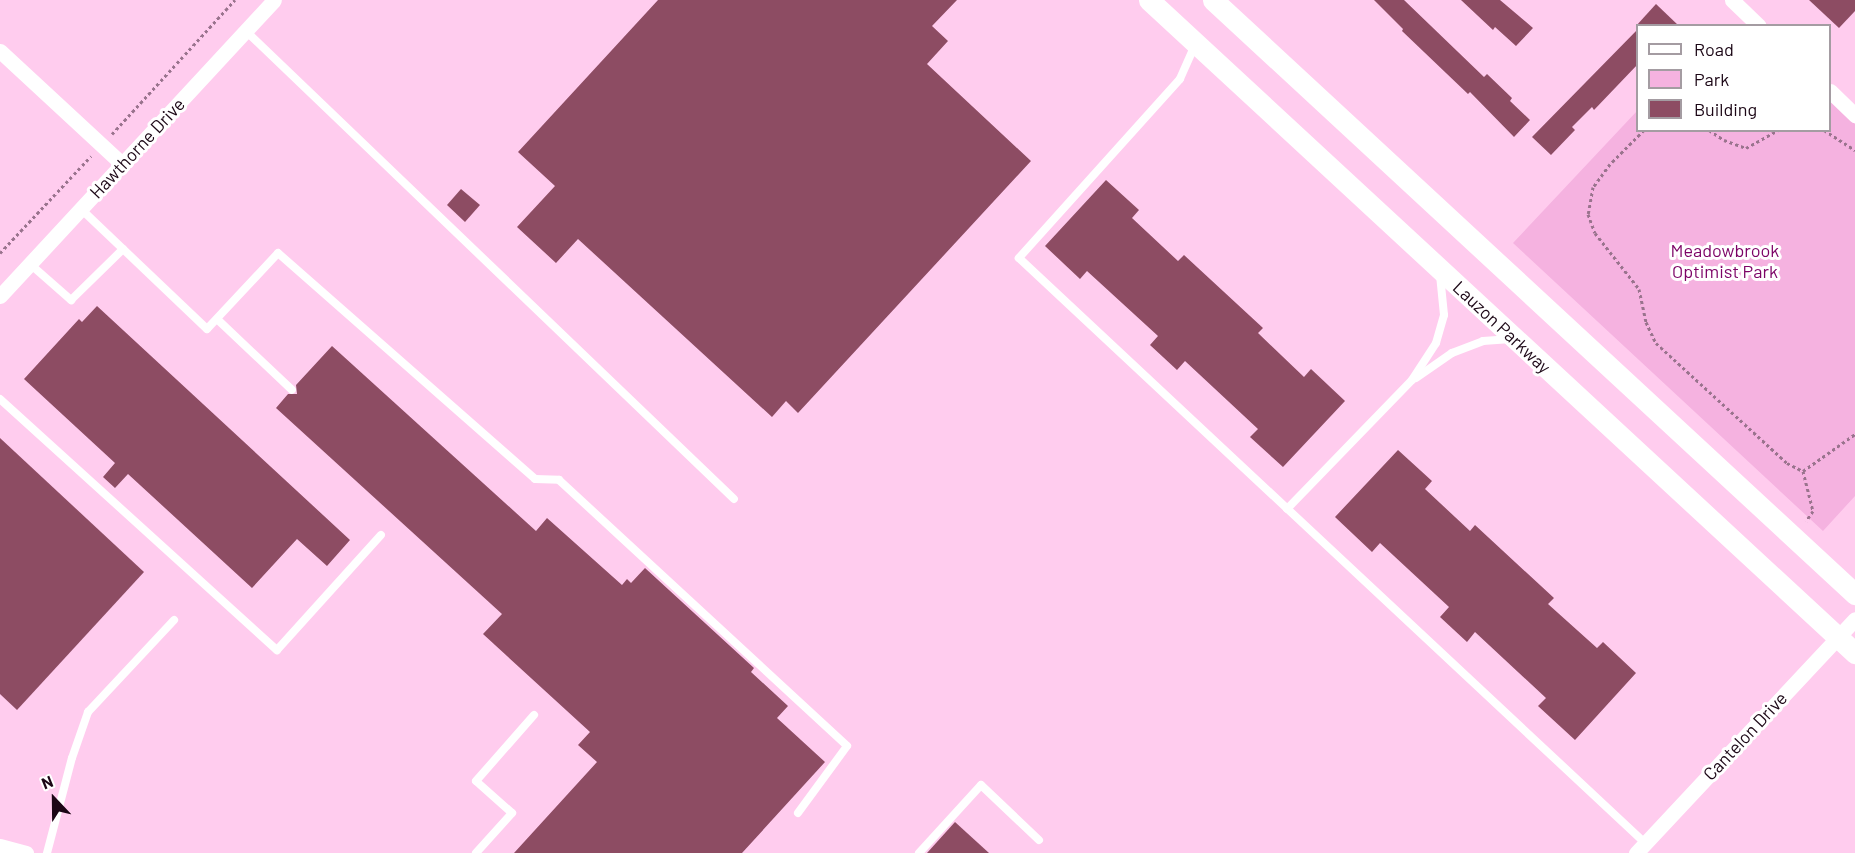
<!DOCTYPE html>
<style>
body{margin:0}
#map{position:relative;width:1855px;height:853px;overflow:hidden;background:#fce;font-family:Barlow,sans-serif}
div>[style]{position:absolute}
.green>*{inset:0;background:#f5b2e0}
.building>*{inset:0;background:#8d4c63}
.path>*{height:3px;margin-top:-1.5px;transform-origin:0;background:repeating-linear-gradient(90deg,#99738d 0 3px,transparent 0 6px)}
.service>*{height:8px;margin:-4px;padding:0 4px;transform-origin:4px;border-radius:4px;background:#fff}
.minor>*{height:15px;margin:-7.5px;padding:0 7.5px;transform-origin:7.5px;border-radius:7.5px;background:#fff}
.secondary>*{height:21px;margin:-10.5px;padding:0 10.5px;transform-origin:10.5px;border-radius:10.5px;background:#fff}
span{translate:-50% -50%;white-space:nowrap;text-align:center;line-height:1.15;-webkit-text-stroke:6px #fff;paint-order:stroke}
.street-label{font-size:18px;color:#1c0716}
.park-label{font-size:18px;color:#7c0366}
.legend{position:absolute;left:1636px;top:24px;width:195px;height:108px;box-sizing:border-box;background:#fff;border:2px solid #a49ca2;margin:0;padding:8px 10px;list-style:none;font-size:18px;color:#1c0716}
.legend li{display:flex;align-items:center;gap:12px;height:30px}
.legend b{width:30px;border:2px solid #a49ca2}
.north{position:absolute;left:24px;top:769px;width:60px;height:60px;-webkit-text-stroke:4px #fff;paint-order:stroke;rotate:338deg;font-size:16px;font-weight:700;line-height:24px;text-align:center;color:#1c0716}
.north::after{content:'';display:block;margin:auto;width:21px;height:27px;background:#1c0716;clip-path:polygon(50% 0,100% 100%,50% 72%,0 100%)}
</style>
<div id="map">
<div class="green">
<div style="clip-path:polygon(1830px 100px,1855px 124px,1855px 496px,1823px 531px,1513px 243px,1637px 111px,1638px 130px,1830px 130px)"></div>
</div>
<div class="building">
<div style="clip-path:polygon(658px 0,957px 0,932px 26px,948px 41px,927px 64px,1031px 161px,798px 413px,786px 401px,772px 417px,578px 239px,556px 263px,517px 227px,555px 186px,518px 152px)"></div>
<div style="clip-path:polygon(1374px 0,1404px 0,1484px 77px,1487px 74px,1512px 98px,1510px 101px,1530px 120px,1514px 137px,1470px 92px,1468px 94px,1402px 31px,1403px 29px)"></div>
<div style="clip-path:polygon(1461px 0,1500px 0,1533px 28px,1516px 46px,1495px 27px,1493px 30px)"></div>
<div style="clip-path:polygon(1809px 0,1855px 0,1855px 11px,1839px 28px)"></div>
<div style="clip-path:polygon(1656px 4px,1679px 26px,1636px 26px)"></div>
<div style="clip-path:polygon(1638px 29px,1638px 64px,1594px 110px,1592px 107px,1572px 127px,1575px 130px,1551px 155px,1532px 137px)"></div>
<div style="clip-path:polygon(1106px 180px,1139px 210px,1132px 218px,1178px 261px,1184px 255px,1263px 328px,1258px 333px,1304px 377px,1311px 369px,1345px 401px,1283px 467px,1250px 437px,1258px 429px,1185px 361px,1177px 370px,1150px 345px,1158px 336px,1087px 271px,1080px 279px,1045px 246px)"></div>
<div style="clip-path:polygon(461px 189px,480px 205px,465px 222px,447px 205px)"></div>
<div style="clip-path:polygon(97px 306px,350px 540px,327px 566px,297px 539px,252px 588px,128px 474px,115px 488px,103px 477px,115px 463px,24px 379px,79px 319px,82px 322px)"></div>
<div style="clip-path:polygon(332px 346px,536px 531px,547px 518px,622px 585px,627px 579px,631px 583px,645px 568px,754px 668px,751px 672px,788px 706px,777px 718px,825px 762px,742px 853px,514px 853px,597px 762px,578px 745px,590px 732px,483px 634px,502px 614px,276px 408px,288px 394px,297px 394px,296px 385px)"></div>
<div style="clip-path:polygon(0 438px,144px 572px,17px 710px,0 694px)"></div>
<div style="clip-path:polygon(1398px 450px,1432px 481px,1425px 489px,1470px 531px,1475px 525px,1554px 598px,1548px 604px,1597px 648px,1603px 642px,1636px 673px,1575px 740px,1538px 706px,1546px 698px,1475px 632px,1467px 642px,1440px 617px,1449px 607px,1380px 543px,1372px 552px,1335px 517px)"></div>
<div style="clip-path:polygon(955px 822px,989px 853px,927px 853px)"></div>
</div>
<div class="path">
<div style="left:1644px;top:130px;width:48px;rotate:135deg"></div>
<div style="left:1610px;top:164px;width:29px;rotate:126deg"></div>
<div style="left:1593px;top:187px;width:27px;rotate:100deg"></div>
<div style="left:1588px;top:214px;width:20px;rotate:70deg"></div>
<div style="left:1595px;top:233px;width:71px;rotate:51.8deg"></div>
<div style="left:1639px;top:289px;width:34px;rotate:78deg"></div>
<div style="left:1646px;top:322px;width:23px;rotate:65deg"></div>
<div style="left:1656px;top:343px;width:178px;rotate:42.5deg"></div>
<div style="left:1787px;top:463px;width:18px;rotate:27deg"></div>
<div style="left:1803px;top:471px;width:41px;rotate:76deg"></div>
<div style="left:1813px;top:511px;width:12px;rotate:125deg"></div>
<div style="left:1709px;top:130px;width:18px;rotate:34deg"></div>
<div style="left:1724px;top:140px;width:23px;rotate:20deg"></div>
<div style="left:1746px;top:148px;width:37px;rotate:-29deg"></div>
<div style="left:1824px;top:130px;width:37px;rotate:33deg"></div>
<div style="left:112px;top:134px;width:182px;rotate:-47.5deg"></div>
<div style="left:0;top:253px;width:133px;rotate:-46.8deg"></div>
<div style="left:1803px;top:471px;width:64px;rotate:-35.4deg"></div>
</div>
<div class="service">
<div style="left:246px;top:31px;width:676px;rotate:43.8deg"></div>
<div style="left:1195px;top:45px;width:37px;rotate:114deg"></div>
<div style="left:1180px;top:79px;width:241px;rotate:132deg"></div>
<div style="left:1019px;top:258px;width:857px;rotate:43.06deg"></div>
<div style="left:81px;top:209px;width:174px;rotate:43.6deg"></div>
<div style="left:207px;top:329px;width:104px;rotate:-46.9deg"></div>
<div style="left:278px;top:253px;width:342px;rotate:41.3deg"></div>
<div style="left:535px;top:479px;width:24px;rotate:2deg"></div>
<div style="left:559px;top:480px;width:392px;rotate:42.7deg"></div>
<div style="left:847px;top:746px;width:83px;rotate:126.2deg"></div>
<div style="left:30px;top:264px;width:55px;rotate:41.3deg"></div>
<div style="left:71px;top:300px;width:73px;rotate:-44.4deg"></div>
<div style="left:217px;top:319px;width:103px;rotate:43.4deg"></div>
<div style="left:1416px;top:378px;width:44px;rotate:-34.8deg"></div>
<div style="left:1452px;top:353px;width:33px;rotate:-21deg"></div>
<div style="left:1483px;top:341px;width:28px;rotate:-4deg"></div>
<div style="left:0;top:399px;width:374px;rotate:42.2deg"></div>
<div style="left:277px;top:650px;width:155px;rotate:-47.9deg"></div>
<div style="left:1287px;top:509px;width:180px;rotate:-45.9deg"></div>
<div style="left:1412px;top:380px;width:44px;rotate:-57deg"></div>
<div style="left:1436px;top:343px;width:29px;rotate:-74deg"></div>
<div style="left:1444px;top:315px;width:40px;rotate:-95.7deg"></div>
<div style="left:47px;top:853px;width:98px;rotate:-75.3deg"></div>
<div style="left:72px;top:758px;width:49px;rotate:-70.8deg"></div>
<div style="left:88px;top:712px;width:126px;rotate:-46.9deg"></div>
<div style="left:476px;top:853px;width:54px;rotate:-48deg"></div>
<div style="left:512px;top:813px;width:48px;rotate:-138.4deg"></div>
<div style="left:476px;top:781px;width:88px;rotate:-48.7deg"></div>
<div style="left:919px;top:853px;width:92px;rotate:-47.6deg"></div>
<div style="left:981px;top:785px;width:80px;rotate:43.5deg"></div>
</div>
<div class="minor">
<div style="left:1732px;top:0;width:37px;rotate:44deg"></div>
<div style="left:0;top:51px;width:166px;rotate:42.8deg"></div>
<div style="left:1830px;top:91px;width:35px;rotate:44deg"></div>
<div style="left:0;top:296px;width:403px;rotate:-47.2deg"></div>
<div style="left:0;top:846px;width:27px;rotate:15deg"></div>
<div style="left:1636px;top:853px;width:320px;rotate:-46.9deg"></div>
</div>
<div class="secondary">
<div style="left:1149px;top:0;width:962px;rotate:42.77deg"></div>
<div style="left:1213px;top:0;width:875px;rotate:42.78deg"></div>
</div>
<div class="street-label">
<span style="left:137px;top:148px;rotate:-47deg">Hawthorne Drive</span>
<span style="left:1502px;top:327px;rotate:43deg">Lauzon Parkway</span>
<span style="left:1745px;top:736px;rotate:-47deg">Cantelon Drive</span>
</div>
<div class="park-label">
<span style="left:1725px;top:261px">Meadowbrook<br>Optimist Park</span>
</div>
<ul class="legend">
<li><b style="height:8px;background:#fff"></b>Road</li>
<li><b style="height:16px;background:#f5b2e0"></b>Park</li>
<li><b style="height:16px;background:#8d4c63"></b>Building</li>
</ul>
<div class="north">N</div>
</div>
